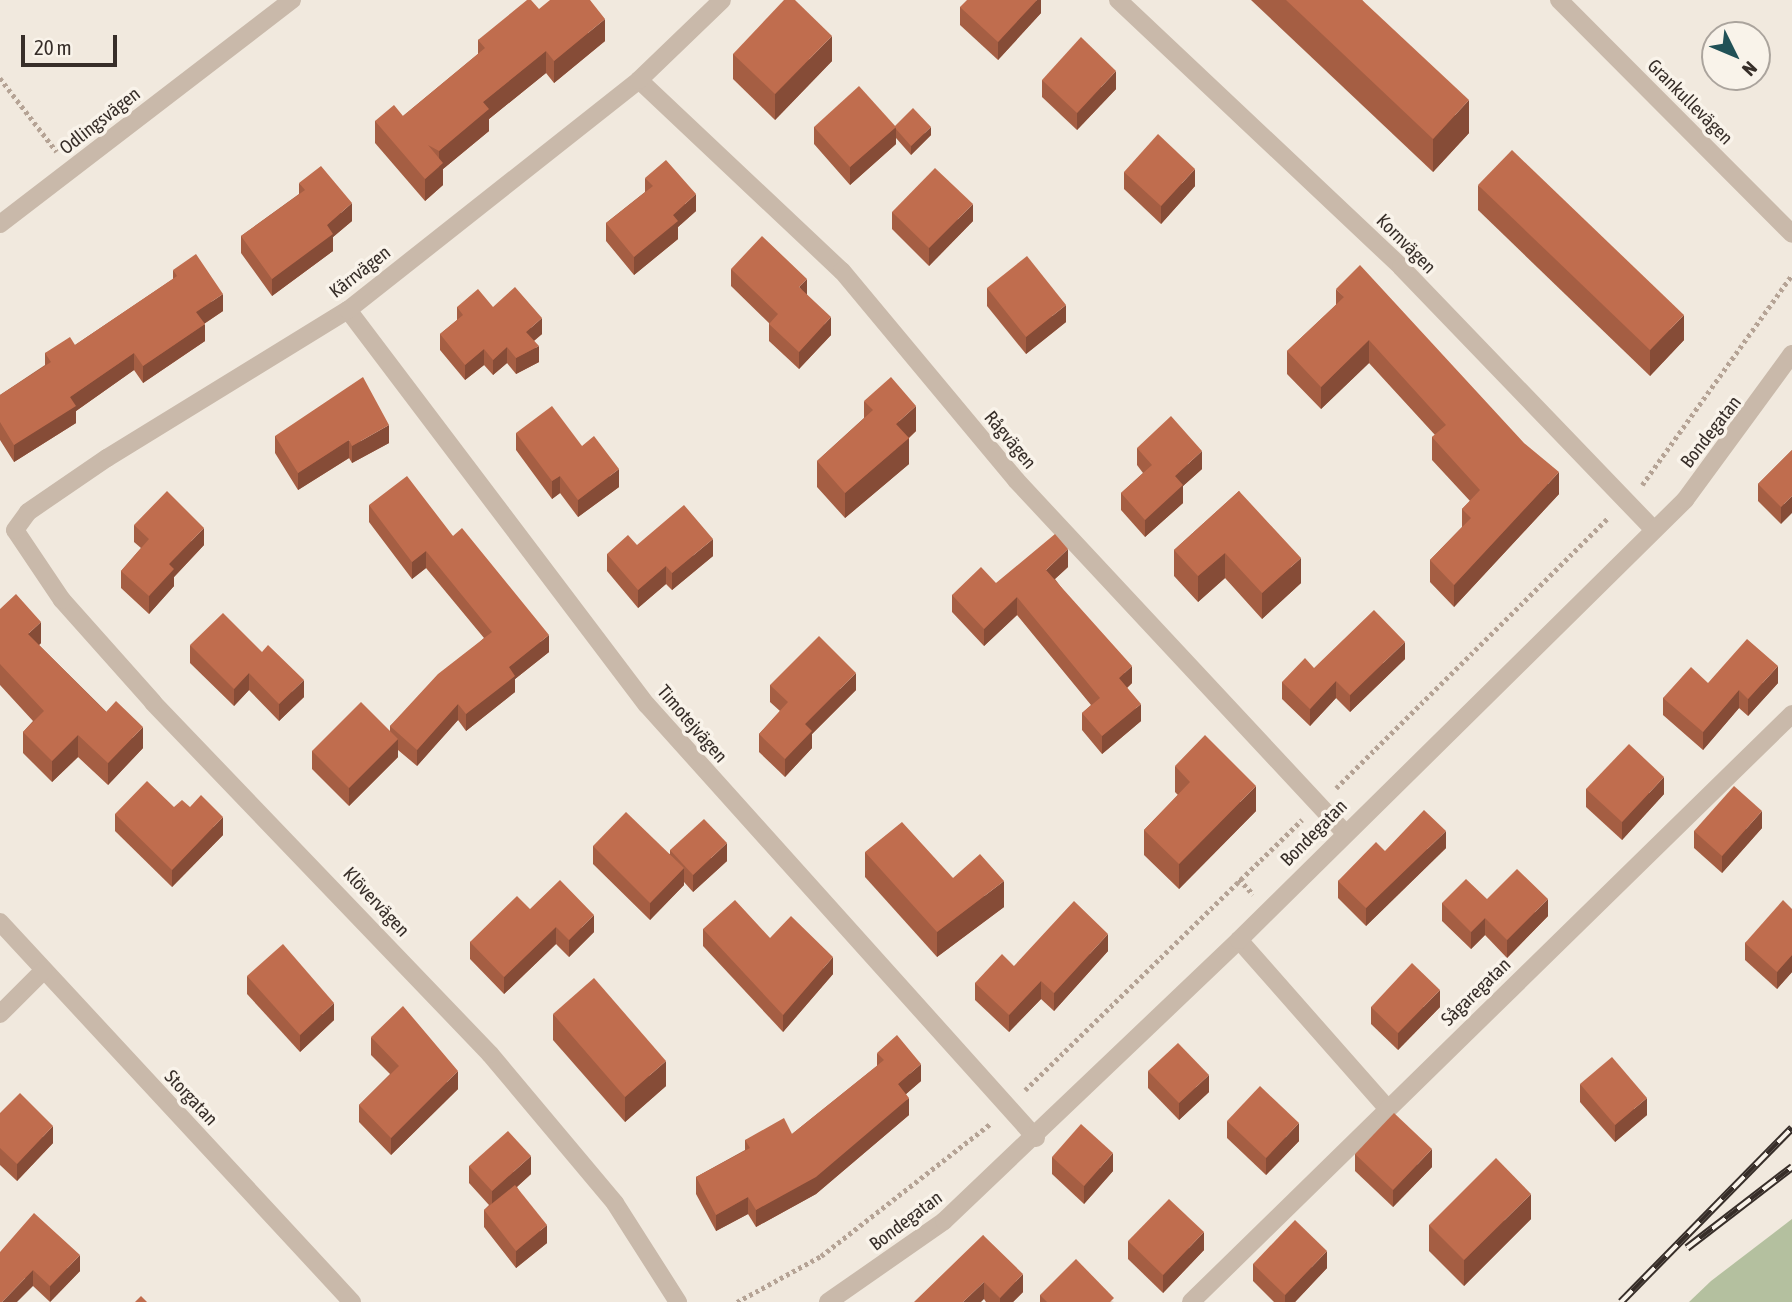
<!DOCTYPE html>
<meta charset="utf-8">
<style>
body{margin:0}
#map{position:relative;width:1792px;height:1302px;overflow:hidden;background:#f1e9de;font-family:"Asap Condensed",sans-serif}
div>[style]{position:absolute}
.green>*{inset:0;background:#b4c09f}
.path>*{height:4.5px;margin-top:-2.25px;transform-origin:0;background:repeating-linear-gradient(90deg,#b5a395 0 3.5px,transparent 0 7px)}
.minor>*{height:18px;margin:-9px;padding:0 9px;transform-origin:9px;border-radius:9px;background:#c9b9aa}
.rail>*{height:8px;margin-top:-4px;transform-origin:0;background:repeating-linear-gradient(90deg,#f9f3ea 0 16px,#372e29 0 32px);box-sizing:border-box;border-block:2px solid #372e29}
.wall>*{inset:0;background:#a55e43}
.shaded-wall>*{inset:0;background:#864c37}
.building>*{inset:0;background:#c06d4e}
span{translate:-50% -50%;white-space:nowrap;text-align:center;line-height:1.15;-webkit-text-stroke:7px #f9f3ea;paint-order:stroke}
.street-label{font-size:19px;color:#372e29}
.north{position:absolute;left:1701px;top:21px;width:70px;height:70px;box-sizing:border-box;background:#f9f3ea;border:2px solid #aba49d;border-radius:50%;rotate:133deg;font-size:19px;font-weight:700;line-height:28px;text-align:center;color:#372e29}
.north::after{content:'';display:block;margin:auto;width:24px;height:32px;background:#215157;clip-path:polygon(50% 0,100% 100%,50% 72%,0 100%)}
.scale{position:absolute;left:21px;top:35px;width:96px;height:32px;box-sizing:border-box;border:4px solid #372e29;border-top:0;padding-left:9px;font-size:21px;line-height:24px;white-space:nowrap;color:#372e29;-webkit-text-stroke:5px #f9f3ea;paint-order:stroke}
</style>
<div id="map">
<div class="green">
<div style="clip-path:polygon(1792px 1219px,1792px 1302px,1689px 1302px,1711px 1281px)"></div>
</div>
<div class="path">
<div style="left:0;top:78px;width:93px;rotate:52.4deg"></div>
<div style="left:1642px;top:485px;width:258px;rotate:-54.5deg"></div>
<div style="left:1336px;top:788px;width:383px;rotate:-44.8deg"></div>
<div style="left:1239px;top:879px;width:21px;rotate:47deg"></div>
<div style="left:1025px;top:1090px;width:387px;rotate:-44.3deg"></div>
<div style="left:737px;top:1302px;width:96px;rotate:-28.7deg"></div>
<div style="left:821px;top:1256px;width:216px;rotate:-38deg"></div>
</div>
<div class="minor">
<div style="left:1118px;top:0;width:389px;rotate:43.3deg"></div>
<div style="left:1401px;top:267px;width:364px;rotate:46.1deg"></div>
<div style="left:1559px;top:0;width:330px;rotate:45.1deg"></div>
<div style="left:639px;top:80px;width:279px;rotate:43.3deg"></div>
<div style="left:842px;top:271px;width:272px;rotate:50.2deg"></div>
<div style="left:1016px;top:480px;width:481px;rotate:47deg"></div>
<div style="left:0;top:224px;width:368px;rotate:-37.5deg"></div>
<div style="left:348px;top:310px;width:495px;rotate:52.9deg"></div>
<div style="left:647px;top:705px;width:582px;rotate:48.06deg"></div>
<div style="left:0;top:922px;width:518px;rotate:47.19deg"></div>
<div style="left:1239px;top:940px;width:224px;rotate:48.6deg"></div>
<div style="left:0;top:1014px;width:61px;rotate:-45deg"></div>
<div style="left:678px;top:1302px;width:117px;rotate:-122.5deg"></div>
<div style="left:615px;top:1203px;width:194px;rotate:-130deg"></div>
<div style="left:490px;top:1054px;width:487px;rotate:-133.8deg"></div>
<div style="left:153px;top:702px;width:137px;rotate:-131.7deg"></div>
<div style="left:62px;top:600px;width:84px;rotate:-123.9deg"></div>
<div style="left:15px;top:530px;width:22px;rotate:-54deg"></div>
<div style="left:28px;top:512px;width:96px;rotate:-34.4deg"></div>
<div style="left:107px;top:458px;width:283px;rotate:-31.6deg"></div>
<div style="left:348px;top:310px;width:371px;rotate:-38.3deg"></div>
<div style="left:639px;top:80px;width:115px;rotate:-43.9deg"></div>
<div style="left:828px;top:1302px;width:141px;rotate:-34.9deg"></div>
<div style="left:944px;top:1221px;width:407px;rotate:-43.6deg"></div>
<div style="left:1239px;top:940px;width:627px;rotate:-44.61deg"></div>
<div style="left:1685px;top:500px;width:181px;rotate:-53.8deg"></div>
<div style="left:1191px;top:1302px;width:841px;rotate:-44.37deg"></div>
</div>
<div class="rail">
<div style="left:1687px;top:1248px;width:133px;rotate:-37.6deg"></div>
<div style="left:1621px;top:1302px;width:244px;rotate:-45.5deg"></div>
</div>
<div class="wall">
<div style="clip-path:polygon(1041px 0,1041px 13px,998px 60px,960px 25px,960px 7px)"></div>
<div style="clip-path:polygon(1251px 0,1362px 0,1469px 133px,1433px 172px)"></div>
<div style="clip-path:polygon(539px 9px,605px 41px,554px 83px,546px 73px,489px 119px,489px 131px,443px 169px,443px 185px,425px 201px,375px 143px,375px 121px,403px 116px,478px 54px,478px 40px)"></div>
<div style="clip-path:polygon(733px 54px,832px 61px,775px 120px,733px 79px)"></div>
<div style="clip-path:polygon(1042px 80px,1116px 89px,1077px 130px,1042px 97px)"></div>
<div style="clip-path:polygon(895px 126px,931px 135px,911px 155px,896px 138px,896px 144px,850px 185px,814px 144px,814px 127px)"></div>
<div style="clip-path:polygon(1124px 172px,1195px 186px,1161px 224px,1124px 189px)"></div>
<div style="clip-path:polygon(645px 178px,696px 211px,678px 227px,678px 239px,634px 275px,606px 241px,606px 223px,645px 192px)"></div>
<div style="clip-path:polygon(299px 183px,352px 221px,333px 237px,333px 251px,272px 296px,241px 253px,241px 236px,299px 194px)"></div>
<div style="clip-path:polygon(1478px 185px,1684px 340px,1650px 376px,1478px 210px)"></div>
<div style="clip-path:polygon(892px 212px,973px 221px,929px 266px,892px 229px)"></div>
<div style="clip-path:polygon(731px 269px,807px 295px,831px 335px,799px 369px,769px 341px,769px 323px,731px 286px)"></div>
<div style="clip-path:polygon(173px 270px,223px 311px,204px 324px,205px 341px,143px 383px,134px 370px,76px 411px,76px 423px,14px 462px,0 440px,0 395px,45px 365px,45px 353px,75px 345px,173px 279px)"></div>
<div style="clip-path:polygon(987px 288px,1066px 322px,1026px 354px,987px 306px)"></div>
<div style="clip-path:polygon(1336px 289px,1559px 494px,1454px 607px,1430px 582px,1430px 560px,1462px 527px,1462px 509px,1470px 501px,1432px 460px,1432px 437px,1435px 435px,1369px 363px,1321px 409px,1287px 374px,1287px 351px,1336px 305px)"></div>
<div style="clip-path:polygon(457px 307px,493px 307px,542px 334px,534px 341px,539px 362px,516px 374px,507px 363px,493px 375px,484px 365px,465px 380px,440px 350px,440px 334px,457px 320px)"></div>
<div style="clip-path:polygon(864px 401px,916px 431px,909px 438px,909px 464px,845px 518px,817px 487px,817px 461px,864px 418px)"></div>
<div style="clip-path:polygon(516px 433px,582px 446px,619px 487px,578px 517px,560px 493px,552px 499px,516px 450px)"></div>
<div style="clip-path:polygon(275px 436px,389px 443px,352px 463px,349px 458px,298px 490px,275px 453px)"></div>
<div style="clip-path:polygon(1137px 448px,1202px 469px,1183px 486px,1183px 503px,1145px 537px,1121px 510px,1121px 493px,1143px 473px,1137px 465px)"></div>
<div style="clip-path:polygon(1792px 450px,1781px 524px,1758px 501px,1758px 484px)"></div>
<div style="clip-path:polygon(1239px 491px,1301px 583px,1262px 619px,1225px 578px,1198px 602px,1174px 576px,1174px 550px)"></div>
<div style="clip-path:polygon(369px 505px,453px 536px,549px 652px,515px 679px,515px 692px,466px 731px,458px 720px,417px 766px,398px 750px,398px 757px,349px 806px,312px 769px,312px 751px,390px 731px,390px 726px,484px 638px,426px 568px,412px 579px,369px 522px)"></div>
<div style="clip-path:polygon(134px 525px,204px 545px,174px 577px,174px 586px,149px 614px,121px 588px,121px 571px,141px 548px,134px 542px)"></div>
<div style="clip-path:polygon(607px 554px,713px 556px,672px 590px,666px 584px,638px 608px,607px 571px)"></div>
<div style="clip-path:polygon(1068px 567px,1055px 579px,1132px 683px,1127px 688px,1141px 721px,1102px 754px,1082px 730px,1082px 713px,1091px 705px,1017px 615px,984px 646px,952px 612px,952px 595px,996px 583px)"></div>
<div style="clip-path:polygon(0 609px,41px 643px,39px 645px,143px 748px,108px 785px,78px 757px,52px 782px,23px 753px,23px 732px,33px 721px,0 685px)"></div>
<div style="clip-path:polygon(190px 645px,304px 697px,279px 721px,249px 690px,234px 706px,190px 663px)"></div>
<div style="clip-path:polygon(1405px 659px,1350px 712px,1336px 698px,1310px 726px,1282px 699px,1282px 682px)"></div>
<div style="clip-path:polygon(1708px 683px,1778px 683px,1748px 716px,1739px 708px,1703px 750px,1663px 715px,1663px 698px)"></div>
<div style="clip-path:polygon(770px 685px,856px 690px,812px 734px,812px 748px,785px 777px,759px 752px,759px 734px,780px 711px,770px 702px)"></div>
<div style="clip-path:polygon(1175px 766px,1256px 811px,1179px 889px,1144px 855px,1144px 830px,1178px 795px,1175px 792px)"></div>
<div style="clip-path:polygon(1586px 789px,1664px 794px,1622px 840px,1586px 807px)"></div>
<div style="clip-path:polygon(174px 807px,190px 807px,223px 835px,172px 887px,115px 831px,115px 814px)"></div>
<div style="clip-path:polygon(1762px 828px,1722px 873px,1694px 848px,1694px 831px)"></div>
<div style="clip-path:polygon(593px 846px,670px 854px,670px 850px,727px 861px,693px 892px,684px 882px,684px 885px,650px 920px,593px 864px)"></div>
<div style="clip-path:polygon(1446px 848px,1366px 926px,1338px 898px,1338px 881px,1385px 851px)"></div>
<div style="clip-path:polygon(865px 852px,953px 878px,1004px 907px,937px 957px,865px 877px)"></div>
<div style="clip-path:polygon(1487px 899px,1548px 916px,1507px 958px,1485px 935px,1471px 949px,1442px 921px,1442px 903px)"></div>
<div style="clip-path:polygon(530px 909px,594px 932px,569px 957px,556px 944px,504px 994px,470px 959px,470px 942px)"></div>
<div style="clip-path:polygon(1792px 909px,1792px 972px,1777px 989px,1745px 960px,1745px 943px)"></div>
<div style="clip-path:polygon(703px 929px,770px 938px,833px 974px,783px 1032px,703px 946px)"></div>
<div style="clip-path:polygon(1108px 951px,1054px 1011px,1041px 999px,1009px 1032px,975px 1000px,975px 983px,1014px 966px)"></div>
<div style="clip-path:polygon(247px 976px,334px 1020px,300px 1052px,247px 994px)"></div>
<div style="clip-path:polygon(1371px 1007px,1440px 1007px,1398px 1050px,1371px 1024px)"></div>
<div style="clip-path:polygon(553px 1014px,666px 1086px,625px 1122px,553px 1040px)"></div>
<div style="clip-path:polygon(371px 1037px,458px 1089px,391px 1155px,359px 1122px,359px 1105px,390px 1074px,371px 1055px)"></div>
<div style="clip-path:polygon(877px 1053px,921px 1081px,906px 1094px,909px 1115px,816px 1194px,756px 1227px,748px 1214px,716px 1231px,696px 1194px,696px 1177px,745px 1150px,745px 1140px,792px 1134px,877px 1066px)"></div>
<div style="clip-path:polygon(1148px 1071px,1209px 1092px,1179px 1120px,1148px 1088px)"></div>
<div style="clip-path:polygon(1580px 1084px,1647px 1115px,1615px 1142px,1580px 1102px)"></div>
<div style="clip-path:polygon(0 1113px,53px 1143px,17px 1181px,0 1165px)"></div>
<div style="clip-path:polygon(1227px 1121px,1299px 1141px,1266px 1175px,1227px 1138px)"></div>
<div style="clip-path:polygon(1355px 1154px,1432px 1167px,1393px 1207px,1355px 1171px)"></div>
<div style="clip-path:polygon(1052px 1157px,1113px 1171px,1084px 1204px,1052px 1174px)"></div>
<div style="clip-path:polygon(469px 1166px,531px 1174px,517px 1187px,547px 1243px,516px 1268px,484px 1227px,484px 1210px,489px 1205px,469px 1183px)"></div>
<div style="clip-path:polygon(1531px 1219px,1464px 1286px,1429px 1251px,1429px 1225px)"></div>
<div style="clip-path:polygon(983px 1235px,1023px 1292px,1013px 1302px,986px 1302px,984px 1299px)"></div>
<div style="clip-path:polygon(1128px 1241px,1204px 1250px,1163px 1293px,1128px 1259px)"></div>
<div style="clip-path:polygon(0 1252px,80px 1271px,50px 1302px,33px 1286px)"></div>
<div style="clip-path:polygon(1253px 1264px,1327px 1268px,1295px 1302px,1274px 1302px,1253px 1281px)"></div>
<div style="clip-path:polygon(1040px 1295px,1114px 1302px,1040px 1302px)"></div>
</div>
<div class="shaded-wall">
<div style="clip-path:polygon(1037px 0,1041px 0,1041px 13px,998px 60px,998px 42px)"></div>
<div style="clip-path:polygon(605px 19px,605px 41px,554px 83px,554px 61px)"></div>
<div style="clip-path:polygon(832px 36px,832px 61px,775px 120px,775px 94px)"></div>
<div style="clip-path:polygon(546px 51px,546px 73px,489px 119px,489px 131px,443px 169px,443px 185px,425px 201px,425px 179px,439px 167px,439px 151px,483px 102px)"></div>
<div style="clip-path:polygon(1116px 71px,1116px 89px,1077px 130px,1077px 113px)"></div>
<div style="clip-path:polygon(1469px 100px,1469px 133px,1433px 172px,1433px 139px)"></div>
<div style="clip-path:polygon(896px 127px,896px 144px,850px 185px,850px 167px)"></div>
<div style="clip-path:polygon(931px 127px,931px 135px,911px 155px,911px 146px)"></div>
<div style="clip-path:polygon(1195px 169px,1195px 186px,1161px 224px,1161px 206px)"></div>
<div style="clip-path:polygon(696px 194px,696px 211px,678px 227px,678px 239px,634px 275px,634px 257px,673px 215px)"></div>
<div style="clip-path:polygon(352px 203px,352px 221px,333px 237px,333px 251px,272px 296px,272px 279px,327px 225px)"></div>
<div style="clip-path:polygon(973px 204px,973px 221px,929px 266px,929px 248px)"></div>
<div style="clip-path:polygon(807px 279px,807px 297px,799px 287px)"></div>
<div style="clip-path:polygon(223px 294px,223px 311px,196px 329px,196px 312px)"></div>
<div style="clip-path:polygon(1066px 305px,1066px 322px,1026px 354px,1026px 337px)"></div>
<div style="clip-path:polygon(1684px 315px,1684px 340px,1650px 376px,1650px 350px)"></div>
<div style="clip-path:polygon(831px 317px,831px 335px,799px 369px,799px 352px)"></div>
<div style="clip-path:polygon(542px 318px,542px 334px,526px 347px,526px 332px)"></div>
<div style="clip-path:polygon(205px 324px,205px 341px,143px 383px,143px 366px)"></div>
<div style="clip-path:polygon(1369px 340px,1369px 363px,1321px 409px,1321px 387px)"></div>
<div style="clip-path:polygon(539px 346px,539px 362px,516px 374px,516px 358px)"></div>
<div style="clip-path:polygon(507px 347px,507px 363px,493px 375px,493px 360px)"></div>
<div style="clip-path:polygon(484px 349px,484px 365px,465px 380px,465px 365px)"></div>
<div style="clip-path:polygon(134px 353px,134px 370px,76px 411px,76px 423px,14px 462px,14px 445px,70px 397px)"></div>
<div style="clip-path:polygon(916px 406px,916px 431px,896px 449px,896px 424px)"></div>
<div style="clip-path:polygon(389px 425px,389px 443px,352px 463px,352px 446px)"></div>
<div style="clip-path:polygon(909px 438px,909px 464px,845px 518px,845px 493px)"></div>
<div style="clip-path:polygon(349px 440px,349px 458px,298px 490px,298px 473px)"></div>
<div style="clip-path:polygon(1202px 451px,1202px 469px,1183px 486px,1183px 503px,1145px 537px,1145px 520px,1175px 476px)"></div>
<div style="clip-path:polygon(619px 469px,619px 487px,578px 517px,578px 500px)"></div>
<div style="clip-path:polygon(1559px 472px,1559px 494px,1454px 607px,1454px 585px)"></div>
<div style="clip-path:polygon(560px 476px,560px 493px,552px 499px,552px 481px)"></div>
<div style="clip-path:polygon(1792px 496px,1792px 513px,1781px 524px,1781px 507px)"></div>
<div style="clip-path:polygon(204px 528px,204px 545px,174px 577px,174px 586px,149px 614px,149px 596px,169px 564px)"></div>
<div style="clip-path:polygon(713px 539px,713px 556px,672px 590px,672px 573px)"></div>
<div style="clip-path:polygon(1068px 549px,1068px 567px,1046px 587px,1046px 570px)"></div>
<div style="clip-path:polygon(426px 551px,426px 568px,412px 579px,412px 562px)"></div>
<div style="clip-path:polygon(1225px 553px,1225px 578px,1198px 602px,1198px 576px)"></div>
<div style="clip-path:polygon(1301px 558px,1301px 583px,1262px 619px,1262px 593px)"></div>
<div style="clip-path:polygon(666px 566px,666px 584px,638px 608px,638px 590px)"></div>
<div style="clip-path:polygon(1017px 597px,1017px 615px,984px 646px,984px 629px)"></div>
<div style="clip-path:polygon(41px 622px,41px 643px,28px 655px,28px 634px)"></div>
<div style="clip-path:polygon(549px 635px,549px 652px,515px 679px,515px 692px,466px 731px,466px 714px,509px 667px)"></div>
<div style="clip-path:polygon(1405px 642px,1405px 659px,1350px 712px,1350px 695px)"></div>
<div style="clip-path:polygon(1132px 666px,1132px 683px,1119px 695px,1119px 678px)"></div>
<div style="clip-path:polygon(1778px 666px,1778px 683px,1748px 716px,1748px 699px)"></div>
<div style="clip-path:polygon(249px 673px,249px 690px,234px 706px,234px 689px)"></div>
<div style="clip-path:polygon(856px 673px,856px 690px,812px 734px,812px 748px,785px 777px,785px 759px,805px 724px)"></div>
<div style="clip-path:polygon(304px 680px,304px 697px,279px 721px,279px 704px)"></div>
<div style="clip-path:polygon(1336px 681px,1336px 698px,1310px 726px,1310px 709px)"></div>
<div style="clip-path:polygon(1739px 690px,1739px 708px,1703px 750px,1703px 732px)"></div>
<div style="clip-path:polygon(458px 704px,458px 720px,417px 766px,417px 750px)"></div>
<div style="clip-path:polygon(1141px 704px,1141px 721px,1102px 754px,1102px 736px)"></div>
<div style="clip-path:polygon(143px 727px,143px 748px,108px 785px,108px 763px)"></div>
<div style="clip-path:polygon(78px 735px,78px 757px,52px 782px,52px 761px)"></div>
<div style="clip-path:polygon(398px 739px,398px 757px,349px 806px,349px 788px)"></div>
<div style="clip-path:polygon(1664px 777px,1664px 794px,1622px 840px,1622px 822px)"></div>
<div style="clip-path:polygon(1256px 786px,1256px 811px,1179px 889px,1179px 864px)"></div>
<div style="clip-path:polygon(1762px 811px,1762px 828px,1722px 873px,1722px 856px)"></div>
<div style="clip-path:polygon(223px 817px,223px 835px,172px 887px,172px 870px)"></div>
<div style="clip-path:polygon(1446px 831px,1446px 848px,1366px 926px,1366px 908px)"></div>
<div style="clip-path:polygon(727px 843px,727px 861px,693px 892px,693px 875px)"></div>
<div style="clip-path:polygon(684px 868px,684px 885px,650px 920px,650px 903px)"></div>
<div style="clip-path:polygon(1004px 881px,1004px 907px,937px 957px,937px 932px)"></div>
<div style="clip-path:polygon(1548px 899px,1548px 916px,1507px 958px,1507px 940px)"></div>
<div style="clip-path:polygon(594px 915px,594px 932px,569px 957px,569px 940px)"></div>
<div style="clip-path:polygon(1485px 918px,1485px 935px,1471px 949px,1471px 932px)"></div>
<div style="clip-path:polygon(556px 927px,556px 944px,504px 994px,504px 977px)"></div>
<div style="clip-path:polygon(1108px 934px,1108px 951px,1054px 1011px,1054px 993px)"></div>
<div style="clip-path:polygon(1792px 955px,1792px 972px,1777px 989px,1777px 972px)"></div>
<div style="clip-path:polygon(833px 957px,833px 974px,783px 1032px,783px 1015px)"></div>
<div style="clip-path:polygon(1041px 981px,1041px 999px,1009px 1032px,1009px 1015px)"></div>
<div style="clip-path:polygon(1440px 990px,1440px 1007px,1398px 1050px,1398px 1033px)"></div>
<div style="clip-path:polygon(334px 1003px,334px 1020px,300px 1052px,300px 1035px)"></div>
<div style="clip-path:polygon(666px 1061px,666px 1086px,625px 1122px,625px 1097px)"></div>
<div style="clip-path:polygon(921px 1064px,921px 1081px,898px 1101px,898px 1084px)"></div>
<div style="clip-path:polygon(458px 1071px,458px 1089px,391px 1155px,391px 1138px)"></div>
<div style="clip-path:polygon(1209px 1075px,1209px 1092px,1179px 1120px,1179px 1103px)"></div>
<div style="clip-path:polygon(909px 1098px,909px 1115px,816px 1194px,756px 1227px,756px 1210px)"></div>
<div style="clip-path:polygon(1647px 1098px,1647px 1115px,1615px 1142px,1615px 1125px)"></div>
<div style="clip-path:polygon(1299px 1123px,1299px 1141px,1266px 1175px,1266px 1158px)"></div>
<div style="clip-path:polygon(53px 1126px,53px 1143px,17px 1181px,17px 1164px)"></div>
<div style="clip-path:polygon(1432px 1149px,1432px 1167px,1393px 1207px,1393px 1190px)"></div>
<div style="clip-path:polygon(1113px 1153px,1113px 1171px,1084px 1204px,1084px 1186px)"></div>
<div style="clip-path:polygon(531px 1156px,531px 1174px,492px 1209px,492px 1191px)"></div>
<div style="clip-path:polygon(1531px 1194px,1531px 1219px,1464px 1286px,1464px 1260px)"></div>
<div style="clip-path:polygon(748px 1197px,748px 1214px,716px 1231px,716px 1215px)"></div>
<div style="clip-path:polygon(547px 1225px,547px 1243px,516px 1268px,516px 1251px)"></div>
<div style="clip-path:polygon(1204px 1232px,1204px 1250px,1163px 1293px,1163px 1275px)"></div>
<div style="clip-path:polygon(1327px 1251px,1327px 1268px,1295px 1302px,1285px 1302px,1285px 1295px)"></div>
<div style="clip-path:polygon(80px 1255px,80px 1271px,50px 1302px,50px 1286px)"></div>
<div style="clip-path:polygon(33px 1270px,33px 1286px,17px 1302px,2px 1302px)"></div>
<div style="clip-path:polygon(1023px 1274px,1023px 1292px,1013px 1302px,1000px 1302px,1000px 1298px)"></div>
<div style="clip-path:polygon(984px 1282px,984px 1299px,981px 1302px,963px 1302px)"></div>
</div>
<div class="building">
<div style="clip-path:polygon(527px 0,531px 0,539px 9px,550px 0,590px 0,605px 19px,554px 61px,546px 51px,483px 102px,489px 109px,439px 151px,428px 145px,443px 163px,425px 179px,375px 121px,394px 105px,403px 116px,485px 48px,478px 40px)"></div>
<div style="clip-path:polygon(784px 0,795px 0,832px 36px,775px 94px,733px 54px)"></div>
<div style="clip-path:polygon(967px 0,1037px 0,998px 42px,960px 7px)"></div>
<div style="clip-path:polygon(1286px 0,1362px 0,1469px 100px,1433px 139px)"></div>
<div style="clip-path:polygon(1081px 37px,1116px 71px,1077px 113px,1042px 80px)"></div>
<div style="clip-path:polygon(859px 86px,896px 127px,850px 167px,814px 127px)"></div>
<div style="clip-path:polygon(913px 108px,931px 127px,911px 146px,896px 129px,895px 126px)"></div>
<div style="clip-path:polygon(1158px 134px,1195px 169px,1161px 206px,1124px 172px)"></div>
<div style="clip-path:polygon(1512px 150px,1684px 315px,1650px 350px,1478px 185px)"></div>
<div style="clip-path:polygon(666px 160px,696px 194px,673px 215px,678px 221px,634px 257px,606px 223px,653px 186px,645px 178px)"></div>
<div style="clip-path:polygon(321px 166px,352px 203px,327px 225px,333px 234px,272px 279px,241px 236px,305px 190px,299px 183px)"></div>
<div style="clip-path:polygon(935px 168px,973px 204px,929px 248px,892px 212px)"></div>
<div style="clip-path:polygon(762px 236px,807px 279px,799px 287px,831px 317px,799px 352px,769px 324px,778px 314px,731px 269px)"></div>
<div style="clip-path:polygon(196px 254px,223px 294px,196px 312px,205px 324px,143px 366px,134px 353px,70px 397px,76px 406px,14px 445px,0 422px,0 395px,51px 362px,45px 353px,70px 337px,75px 345px,177px 276px,173px 270px)"></div>
<div style="clip-path:polygon(1027px 256px,1066px 305px,1026px 337px,987px 288px)"></div>
<div style="clip-path:polygon(1360px 265px,1524px 443px,1559px 472px,1454px 585px,1430px 560px,1471px 518px,1462px 509px,1480px 490px,1432px 437px,1446px 425px,1369px 340px,1321px 387px,1287px 351px,1344px 297px,1336px 289px)"></div>
<div style="clip-path:polygon(515px 287px,542px 318px,526px 332px,539px 346px,516px 358px,507px 347px,493px 360px,484px 349px,465px 365px,440px 334px,463px 315px,457px 307px,478px 289px,493px 307px)"></div>
<div style="clip-path:polygon(363px 377px,389px 425px,352px 446px,349px 440px,298px 473px,275px 436px)"></div>
<div style="clip-path:polygon(891px 377px,916px 406px,896px 424px,909px 438px,845px 493px,817px 461px,873px 410px,864px 401px)"></div>
<div style="clip-path:polygon(552px 406px,582px 446px,594px 436px,619px 469px,578px 500px,560px 476px,552px 481px,516px 433px)"></div>
<div style="clip-path:polygon(1171px 416px,1202px 451px,1175px 476px,1183px 485px,1145px 520px,1121px 493px,1152px 465px,1137px 448px)"></div>
<div style="clip-path:polygon(1792px 450px,1792px 496px,1781px 507px,1758px 484px)"></div>
<div style="clip-path:polygon(407px 476px,453px 536px,462px 528px,549px 635px,509px 667px,515px 676px,466px 714px,458px 704px,417px 750px,390px 726px,438px 674px,492px 632px,426px 551px,412px 562px,369px 505px)"></div>
<div style="clip-path:polygon(167px 491px,204px 528px,169px 564px,174px 569px,149px 596px,121px 571px,149px 539px,134px 525px)"></div>
<div style="clip-path:polygon(1239px 491px,1301px 558px,1262px 593px,1225px 553px,1198px 576px,1174px 550px)"></div>
<div style="clip-path:polygon(684px 505px,713px 539px,672px 573px,666px 566px,638px 590px,607px 554px,628px 535px,637px 545px)"></div>
<div style="clip-path:polygon(1055px 534px,1068px 549px,1046px 570px,1132px 666px,1119px 678px,1141px 704px,1102px 736px,1082px 713px,1100px 698px,1017px 597px,984px 629px,952px 595px,981px 567px,996px 583px)"></div>
<div style="clip-path:polygon(16px 594px,41px 622px,28px 634px,106px 712px,116px 701px,143px 727px,108px 763px,78px 735px,52px 761px,23px 732px,44px 711px,0 664px,0 609px)"></div>
<div style="clip-path:polygon(1374px 610px,1405px 642px,1350px 695px,1336px 681px,1310px 709px,1282px 682px,1305px 658px,1314px 668px)"></div>
<div style="clip-path:polygon(223px 613px,262px 652px,268px 645px,304px 680px,279px 704px,249px 673px,234px 689px,190px 645px)"></div>
<div style="clip-path:polygon(819px 636px,856px 673px,805px 724px,812px 731px,785px 759px,759px 734px,788px 702px,770px 685px)"></div>
<div style="clip-path:polygon(1747px 639px,1778px 666px,1748px 699px,1739px 690px,1703px 732px,1663px 698px,1691px 667px,1708px 683px)"></div>
<div style="clip-path:polygon(361px 702px,398px 739px,349px 788px,312px 751px)"></div>
<div style="clip-path:polygon(1205px 735px,1256px 786px,1179px 864px,1144px 830px,1190px 782px,1175px 766px)"></div>
<div style="clip-path:polygon(1629px 744px,1664px 777px,1622px 822px,1586px 789px)"></div>
<div style="clip-path:polygon(147px 781px,174px 807px,182px 800px,190px 807px,201px 795px,223px 817px,172px 870px,115px 814px)"></div>
<div style="clip-path:polygon(1734px 786px,1762px 811px,1722px 856px,1694px 831px)"></div>
<div style="clip-path:polygon(1424px 810px,1446px 831px,1366px 908px,1338px 881px,1376px 842px,1385px 851px)"></div>
<div style="clip-path:polygon(626px 812px,684px 868px,650px 903px,593px 846px)"></div>
<div style="clip-path:polygon(704px 819px,727px 843px,693px 875px,670px 850px)"></div>
<div style="clip-path:polygon(902px 822px,953px 878px,980px 854px,1004px 881px,937px 932px,865px 852px)"></div>
<div style="clip-path:polygon(1517px 869px,1548px 899px,1507px 940px,1485px 918px,1471px 932px,1442px 903px,1466px 879px,1487px 899px)"></div>
<div style="clip-path:polygon(560px 880px,594px 915px,569px 940px,556px 927px,504px 977px,470px 942px,517px 896px,530px 909px)"></div>
<div style="clip-path:polygon(735px 900px,770px 938px,791px 916px,833px 957px,783px 1015px,703px 929px)"></div>
<div style="clip-path:polygon(1783px 900px,1792px 909px,1792px 955px,1777px 972px,1745px 943px)"></div>
<div style="clip-path:polygon(1074px 901px,1108px 934px,1054px 993px,1041px 981px,1009px 1015px,975px 983px,1002px 954px,1014px 966px)"></div>
<div style="clip-path:polygon(283px 944px,334px 1003px,300px 1035px,247px 976px)"></div>
<div style="clip-path:polygon(1412px 963px,1440px 990px,1398px 1033px,1371px 1007px)"></div>
<div style="clip-path:polygon(594px 978px,666px 1061px,625px 1097px,553px 1014px)"></div>
<div style="clip-path:polygon(403px 1006px,458px 1071px,391px 1138px,359px 1105px,399px 1066px,371px 1037px)"></div>
<div style="clip-path:polygon(897px 1035px,921px 1064px,898px 1084px,909px 1098px,816px 1177px,756px 1210px,748px 1197px,716px 1215px,696px 1177px,750px 1148px,745px 1140px,784px 1118px,792px 1134px,884px 1060px,877px 1053px)"></div>
<div style="clip-path:polygon(1178px 1043px,1209px 1075px,1179px 1103px,1148px 1071px)"></div>
<div style="clip-path:polygon(1612px 1057px,1647px 1098px,1615px 1125px,1580px 1084px)"></div>
<div style="clip-path:polygon(1260px 1086px,1299px 1123px,1266px 1158px,1227px 1121px)"></div>
<div style="clip-path:polygon(20px 1093px,53px 1126px,17px 1164px,0 1148px,0 1113px)"></div>
<div style="clip-path:polygon(1394px 1113px,1432px 1149px,1393px 1190px,1355px 1154px)"></div>
<div style="clip-path:polygon(1081px 1124px,1113px 1153px,1084px 1186px,1052px 1157px)"></div>
<div style="clip-path:polygon(508px 1131px,531px 1156px,492px 1191px,469px 1166px)"></div>
<div style="clip-path:polygon(1496px 1158px,1531px 1194px,1464px 1260px,1429px 1225px)"></div>
<div style="clip-path:polygon(515px 1185px,547px 1225px,516px 1251px,484px 1210px)"></div>
<div style="clip-path:polygon(1169px 1199px,1204px 1232px,1163px 1275px,1128px 1241px)"></div>
<div style="clip-path:polygon(34px 1213px,80px 1255px,50px 1286px,33px 1270px,2px 1302px,0 1302px,0 1252px)"></div>
<div style="clip-path:polygon(1295px 1220px,1327px 1251px,1285px 1295px,1253px 1264px)"></div>
<div style="clip-path:polygon(983px 1235px,1023px 1274px,1000px 1298px,984px 1282px,963px 1302px,914px 1302px)"></div>
<div style="clip-path:polygon(1076px 1259px,1114px 1298px,1110px 1302px,1047px 1302px,1040px 1295px)"></div>
<div style="clip-path:polygon(141px 1296px,147px 1302px,135px 1302px)"></div>
</div>
<div class="street-label">
<span style="left:1690px;top:102px;rotate:45deg">Grankullevägen</span>
<span style="left:100px;top:121px;rotate:-38deg">Odlingsvägen</span>
<span style="left:1406px;top:244px;rotate:45deg">Kornvägen</span>
<span style="left:360px;top:272px;rotate:-38deg">Kärrvägen</span>
<span style="left:1711px;top:432px;rotate:-52deg">Bondegatan</span>
<span style="left:1010px;top:440px;rotate:50deg">Rågvägen</span>
<span style="left:692px;top:724px;rotate:49deg">Timotejvägen</span>
<span style="left:1314px;top:833px;rotate:-45deg">Bondegatan</span>
<span style="left:376px;top:902px;rotate:47deg">Klövervägen</span>
<span style="left:1476px;top:992px;rotate:-44deg">Sågaregatan</span>
<span style="left:191px;top:1098px;rotate:47deg">Storgatan</span>
<span style="left:906px;top:1221px;rotate:-37deg">Bondegatan</span>
</div>
<div class="north">N</div>
<div class="scale">20 m</div>
</div>
